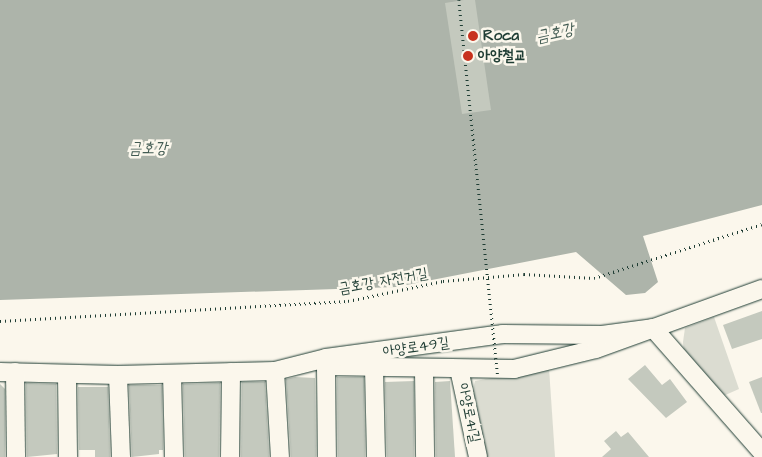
<!DOCTYPE html>
<meta charset="utf-8">
<style>
body{margin:0}
#map{position:relative;width:762px;height:457px;overflow:hidden;background:#fbf7ec;font-family:"Architects Daughter","Poor Story",sans-serif}
div>[style]{position:absolute}
.green>*{inset:0;background:#dbdcd1}
.water>*{inset:0;background:#adb4aa}
.building>*{inset:0;background:#c4c9be}
.path>*{height:2.5px;margin-top:-1.25px;transform-origin:0;background:repeating-linear-gradient(90deg,#1f3d34 0 1px,transparent 0 5px)}
.roads{filter:drop-shadow(0 0 1px #1f3d34) drop-shadow(0 0 1px #1f3d34)}
.minor>*{height:18px;margin:-9px;padding:0 9px;transform-origin:9px;border-radius:9px;background:#fbf7ec}
.path-bridge>*{height:2.5px;margin-top:-1.25px;transform-origin:0;background:repeating-linear-gradient(90deg,#1f3d34 0 1px,transparent 0 5px)}
.dots>*{width:14px;height:14px;translate:-50% -50%;box-sizing:border-box;border:2px solid #fbf7ec;border-radius:50%}
span{translate:-50% -50%;white-space:nowrap;text-align:center;line-height:1.15;-webkit-text-stroke:5px #fbf7ec;paint-order:stroke}
.poi-label{font-size:15px;color:#1f3d34;font-weight:700}
.left{translate:0 -50%;text-align:left}
.street-label{font-size:15px;color:#1f3d34}
.water-label{font-size:16px;color:#425b52;font-style:italic}
</style>
<div id="map">
<div class="green">
<div style="clip-path:polygon(714px 317px,739px 389px,723px 396px,684px 354px,683px 342px,685px 328px)"></div>
<div style="clip-path:polygon(549px 368px,555px 457px,485px 457px,472px 393px,475px 381px)"></div>
</div>
<div class="water">
<div style="clip-path:polygon(0 0,762px 0,762px 205px,643px 236px,658px 282px,645px 293px,626px 295px,576px 252px,396px 287px,0 300px)"></div>
</div>
<div class="building">
<div style="clip-path:polygon(464px 0,475px 0,491px 110px,462px 114px,445px 3px)"></div>
<div style="clip-path:polygon(762px 311px,762px 339px,732px 349px,723px 325px)"></div>
<div style="clip-path:polygon(645px 365px,662px 385px,670px 379px,687px 402px,666px 418px,628px 379px)"></div>
<div style="clip-path:polygon(295px 377px,315px 378px,316px 457px,291px 457px,286px 379px)"></div>
<div style="clip-path:polygon(337px 377px,364px 377px,365px 457px,338px 457px)"></div>
<div style="clip-path:polygon(762px 377px,762px 413px,761px 413px,749px 382px)"></div>
<div style="clip-path:polygon(414px 381px,414px 457px,387px 457px,385px 382px)"></div>
<div style="clip-path:polygon(450px 381px,455px 457px,436px 457px,435px 382px)"></div>
<div style="clip-path:polygon(242px 382px,265px 382px,269px 457px,241px 457px)"></div>
<div style="clip-path:polygon(26px 383px,56px 384px,57px 454px,27px 457px)"></div>
<div style="clip-path:polygon(220px 383px,219px 457px,185px 457px,183px 384px)"></div>
<div style="clip-path:polygon(0 384px,5px 389px,5px 457px,0 457px)"></div>
<div style="clip-path:polygon(129px 385px,162px 385px,163px 450px,159px 450px,159px 454px,132px 457px)"></div>
<div style="clip-path:polygon(78px 387px,108px 387px,110px 457px,95px 457px,95px 450px,79px 450px)"></div>
<div style="clip-path:polygon(616px 431px,621px 437px,628px 432px,649px 457px,602px 457px,611px 449px,604px 441px)"></div>
</div>
<div class="path">
<div style="left:0;top:321px;width:349px;rotate:-3.3deg"></div>
<div style="left:348px;top:301px;width:97px;rotate:-11.9deg"></div>
<div style="left:443px;top:281px;width:81px;rotate:-4.9deg"></div>
<div style="left:524px;top:274px;width:70px;rotate:3.3deg"></div>
<div style="left:594px;top:278px;width:176px;rotate:-17.8deg"></div>
</div>
<div class="roads">
<div class="minor">
<div style="left:653px;top:328px;width:165px;rotate:48.7deg"></div>
<div style="left:326px;top:366px;width:188px;rotate:0.9deg"></div>
<div style="left:514px;top:369px;width:84px;rotate:-13.7deg"></div>
<div style="left:596px;top:349px;width:177px;rotate:-19.9deg"></div>
<div style="left:326px;top:368px;width:89px;rotate:89.4deg"></div>
<div style="left:374px;top:368px;width:89px;rotate:88.7deg"></div>
<div style="left:459px;top:369px;width:90px;rotate:77.8deg"></div>
<div style="left:424px;top:370px;width:87px;rotate:89.3deg"></div>
<div style="left:275px;top:371px;width:86px;rotate:86.7deg"></div>
<div style="left:0;top:372px;width:118px;rotate:1.5deg"></div>
<div style="left:118px;top:375px;width:157px;rotate:-1.5deg"></div>
<div style="left:275px;top:371px;width:53px;rotate:-14.3deg"></div>
<div style="left:326px;top:358px;width:179px;rotate:-7.7deg"></div>
<div style="left:503px;top:334px;width:99px;rotate:0.6deg"></div>
<div style="left:602px;top:335px;width:51px;rotate:-7.8deg"></div>
<div style="left:15px;top:372px;width:85px;rotate:89.3deg"></div>
<div style="left:172px;top:374px;width:83px;rotate:88.6deg"></div>
<div style="left:67px;top:375px;width:82px;rotate:89.3deg"></div>
<div style="left:118px;top:375px;width:82px;rotate:87.9deg"></div>
<div style="left:230px;top:457px;width:85px;rotate:-89.3deg"></div>
</div>
</div>
<div class="path-bridge">
<div style="left:459px;top:0;width:379px;rotate:84.1deg"></div>
</div>
<div class="dots">
<div style="left:473px;top:36px;background:#c8321e"></div>
<div style="left:468px;top:56px;background:#c8321e"></div>
</div>
<div class="poi-label">
<span class="left" style="left:483px;top:36px">Roca</span>
<span class="left" style="left:478px;top:56px">아양철교</span>
</div>
<div class="street-label">
<span style="left:383px;top:281px;rotate:-10deg">금호강 자전거길</span>
<span style="left:416px;top:347px;rotate:-8deg">아양로49길</span>
<span style="left:469px;top:413px;rotate:78deg">아양로41길</span>
</div>
<div class="water-label">
<span style="left:555px;top:33px;rotate:-13deg">금호강</span>
<span style="left:148px;top:148px">금호강</span>
</div>
</div>
